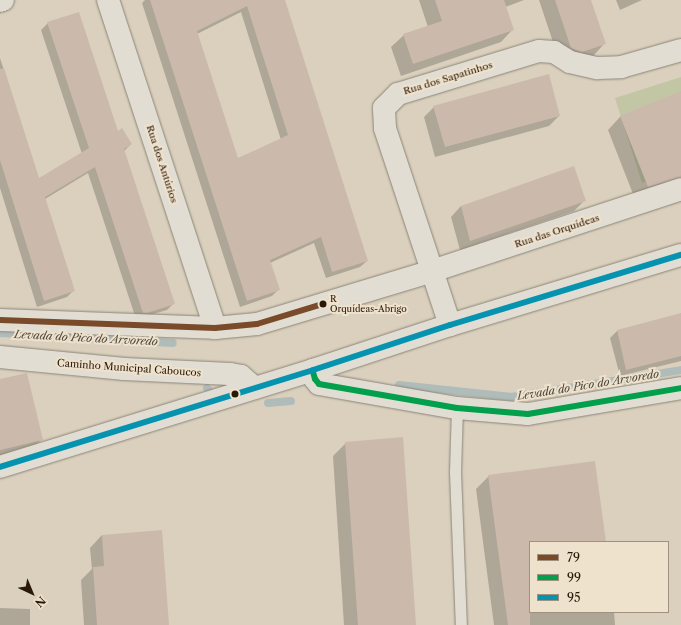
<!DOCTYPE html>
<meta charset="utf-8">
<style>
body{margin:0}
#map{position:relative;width:681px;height:625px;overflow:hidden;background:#dad0bd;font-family:"Libre Caslon Text",serif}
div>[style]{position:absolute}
.green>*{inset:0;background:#c2c6a4}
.shadow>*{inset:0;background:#0003}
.stream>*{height:8px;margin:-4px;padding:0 4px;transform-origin:4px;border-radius:4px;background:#afbcba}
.building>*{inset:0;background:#cbbaab}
.roads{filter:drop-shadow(0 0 1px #8c8478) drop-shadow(0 0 1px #8c8478)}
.lane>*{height:11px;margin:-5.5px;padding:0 5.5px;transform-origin:5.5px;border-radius:5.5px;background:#e2ddd3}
.street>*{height:22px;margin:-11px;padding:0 11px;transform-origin:11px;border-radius:11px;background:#e2ddd3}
.secondary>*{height:22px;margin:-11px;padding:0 11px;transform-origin:11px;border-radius:11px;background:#e2ddd3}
.bus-1>*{height:6px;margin:-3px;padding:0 3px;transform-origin:3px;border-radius:3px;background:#7a4b2a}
.bus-2>*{height:6px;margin:-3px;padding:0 3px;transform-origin:3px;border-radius:3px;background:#029f4d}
.bus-3>*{height:6px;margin:-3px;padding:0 3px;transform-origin:3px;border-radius:3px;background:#0693b0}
.dots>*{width:11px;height:11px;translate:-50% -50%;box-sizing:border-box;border:2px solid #efe2cc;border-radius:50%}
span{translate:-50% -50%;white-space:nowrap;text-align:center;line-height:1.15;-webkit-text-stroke:4px #efe2cc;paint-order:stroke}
.bus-label{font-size:9px;color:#2a1809}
.left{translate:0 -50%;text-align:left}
.street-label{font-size:10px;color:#2a1809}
.water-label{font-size:11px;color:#4c473e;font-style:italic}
.legend{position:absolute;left:529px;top:541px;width:140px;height:72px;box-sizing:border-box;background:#efe2cc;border:1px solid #a0917e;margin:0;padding:5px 7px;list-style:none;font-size:12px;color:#2a1809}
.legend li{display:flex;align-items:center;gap:8px;height:20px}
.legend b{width:20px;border:1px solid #a0917e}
.north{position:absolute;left:12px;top:573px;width:40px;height:40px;-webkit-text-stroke:3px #efe2cc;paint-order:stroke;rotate:136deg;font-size:11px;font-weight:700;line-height:16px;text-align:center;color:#2a1809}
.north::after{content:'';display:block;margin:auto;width:14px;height:18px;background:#2a1809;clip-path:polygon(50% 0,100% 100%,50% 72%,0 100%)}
</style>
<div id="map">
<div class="green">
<div style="clip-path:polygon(681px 77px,681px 171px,642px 183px,615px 98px)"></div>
</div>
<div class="shadow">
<div style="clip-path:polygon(evenodd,145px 0,284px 0,367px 261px,360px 267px,326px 278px,314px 243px,270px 263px,279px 289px,272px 296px,240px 307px,142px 3px,145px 0,241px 12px,281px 140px,237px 159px,197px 34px,241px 12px)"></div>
<div style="clip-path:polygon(419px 0,524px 0,505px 7px,513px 29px,501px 42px,401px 76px,391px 47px,404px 35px,428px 27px)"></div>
<div style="clip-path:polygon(539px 0,590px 0,605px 43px,593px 56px,569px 64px,559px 60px)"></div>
<div style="clip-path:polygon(616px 0,642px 0,620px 10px)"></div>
<div style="clip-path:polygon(48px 23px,118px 132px,131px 144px,124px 151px,174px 303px,167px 310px,136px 319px,88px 173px,45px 199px,74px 290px,67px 297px,37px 307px,0 188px,0 58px,39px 179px,82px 154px,41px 30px)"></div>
<div style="clip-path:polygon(681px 93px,681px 186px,635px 199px,608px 130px,620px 117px)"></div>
<div style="clip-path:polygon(434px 107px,559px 116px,549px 126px,435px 157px,424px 117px)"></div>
<div style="clip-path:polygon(585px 200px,574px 211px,460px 250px,451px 217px,461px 206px)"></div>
<div style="clip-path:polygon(681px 313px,681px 363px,681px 361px,620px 376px,610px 338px,617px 331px,679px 315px)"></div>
<div style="clip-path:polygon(0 380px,42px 439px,31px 450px,0 457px)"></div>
<div style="clip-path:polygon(346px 443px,415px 625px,344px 625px,333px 456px)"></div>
<div style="clip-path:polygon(489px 476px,605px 542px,530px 542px,530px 612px,614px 612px,615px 625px,494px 625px,476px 489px)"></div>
<div style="clip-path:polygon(102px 535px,168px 625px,84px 625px,81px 580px,92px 569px,90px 548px)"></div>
<div style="clip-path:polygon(0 608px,30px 609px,30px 625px,0 625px)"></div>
</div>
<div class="stream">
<div style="left:0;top:333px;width:173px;rotate:3.3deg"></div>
<div style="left:399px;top:385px;width:113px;rotate:6.1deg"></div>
<div style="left:511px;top:397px;width:172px;rotate:-9deg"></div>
<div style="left:207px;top:388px;width:9px;rotate:49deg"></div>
<div style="left:268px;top:403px;width:23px;rotate:-5deg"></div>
</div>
<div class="building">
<div style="clip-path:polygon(evenodd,150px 0,285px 0,368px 261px,332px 272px,321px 237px,270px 260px,280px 290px,247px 301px,150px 0,247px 6px,288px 135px,238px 158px,197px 31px,247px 6px)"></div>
<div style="clip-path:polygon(435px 0,504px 0,514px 30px,413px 64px,403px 34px,442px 21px)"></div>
<div style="clip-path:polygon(555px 0,591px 0,606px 44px,582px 52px,571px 48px)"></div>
<div style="clip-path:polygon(79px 12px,118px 131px,122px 128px,132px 144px,124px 149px,175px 304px,147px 313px,143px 313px,95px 167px,45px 197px,75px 291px,44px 301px,0 160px,0 69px,4px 68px,39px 178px,89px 148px,47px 22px)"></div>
<div style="clip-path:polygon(549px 74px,560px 116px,445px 147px,433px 106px)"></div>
<div style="clip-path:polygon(681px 91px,681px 177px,648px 187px,620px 116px)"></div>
<div style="clip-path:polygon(574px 166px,586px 201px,470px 241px,461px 206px)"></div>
<div style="clip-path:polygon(681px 313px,681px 356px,626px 370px,617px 330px)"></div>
<div style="clip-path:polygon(27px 373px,43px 440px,0 450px,0 379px)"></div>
<div style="clip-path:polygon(403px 437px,416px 625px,358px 625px,345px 442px)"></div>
<div style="clip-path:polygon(595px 461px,606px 542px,530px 542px,530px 625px,508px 625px,488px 475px)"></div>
<div style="clip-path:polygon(162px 530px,169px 625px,97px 625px,93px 567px,104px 566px,102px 535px)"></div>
</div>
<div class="roads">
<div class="lane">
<div style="left:457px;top:408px;width:64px;rotate:91.8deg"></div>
<div style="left:455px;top:472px;width:153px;rotate:87.8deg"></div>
</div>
<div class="street">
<div style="left:108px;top:0;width:345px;rotate:71.9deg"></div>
<div style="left:0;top:1px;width:3px;rotate:-18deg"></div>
<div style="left:0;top:320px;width:215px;rotate:2.1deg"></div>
<div style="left:215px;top:328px;width:42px;rotate:-5.4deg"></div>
<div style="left:257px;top:324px;width:183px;rotate:-16.8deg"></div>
<div style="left:432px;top:271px;width:262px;rotate:-18.2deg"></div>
<div style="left:450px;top:325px;width:207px;rotate:-108.3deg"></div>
<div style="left:385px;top:128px;width:20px;rotate:-93deg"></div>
<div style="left:384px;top:108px;width:20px;rotate:-45deg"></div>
<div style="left:398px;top:94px;width:147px;rotate:-17deg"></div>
<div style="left:539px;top:51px;width:15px;rotate:4deg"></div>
<div style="left:554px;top:52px;width:19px;rotate:32deg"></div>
<div style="left:570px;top:62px;width:28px;rotate:13deg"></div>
<div style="left:597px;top:68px;width:24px;rotate:-2deg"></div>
<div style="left:621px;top:67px;width:62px;rotate:-15.8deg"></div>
<div style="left:0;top:357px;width:125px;rotate:5.5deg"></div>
<div style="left:124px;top:369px;width:106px;rotate:2.7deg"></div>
<div style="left:230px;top:374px;width:11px;rotate:10deg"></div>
<div style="left:241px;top:376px;width:18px;rotate:41deg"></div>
<div style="left:313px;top:370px;width:9px;rotate:77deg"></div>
<div style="left:315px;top:379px;width:6px;rotate:51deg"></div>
<div style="left:319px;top:384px;width:140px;rotate:9.9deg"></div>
<div style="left:457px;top:408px;width:71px;rotate:4.8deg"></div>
<div style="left:528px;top:414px;width:155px;rotate:-9.6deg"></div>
</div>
<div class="secondary">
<div style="left:0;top:467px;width:328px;rotate:-17.2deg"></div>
<div style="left:313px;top:370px;width:144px;rotate:-18.2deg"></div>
<div style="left:450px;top:325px;width:241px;rotate:-16.9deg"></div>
</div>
</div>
<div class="bus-1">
<div style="left:0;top:320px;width:215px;rotate:2.1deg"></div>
<div style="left:215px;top:328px;width:42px;rotate:-5.4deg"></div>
<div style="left:257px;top:324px;width:69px;rotate:-16.9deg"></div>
</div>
<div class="bus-2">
<div style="left:313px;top:372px;width:7px;rotate:74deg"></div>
<div style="left:315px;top:379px;width:6px;rotate:51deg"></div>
<div style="left:319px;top:384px;width:140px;rotate:9.9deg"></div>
<div style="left:457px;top:408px;width:71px;rotate:4.8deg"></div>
<div style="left:528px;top:414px;width:155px;rotate:-9.6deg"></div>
</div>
<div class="bus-3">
<div style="left:0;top:467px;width:328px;rotate:-17.2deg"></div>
<div style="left:313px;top:370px;width:144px;rotate:-18.2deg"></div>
<div style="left:450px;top:325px;width:241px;rotate:-16.9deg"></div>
</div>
<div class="dots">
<div style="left:323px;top:304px;background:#2a1809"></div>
<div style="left:235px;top:394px;background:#2a1809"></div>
</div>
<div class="bus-label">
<span class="left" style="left:330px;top:304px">R<br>Orquídeas-Abrigo</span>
</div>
<div class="street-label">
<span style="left:448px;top:78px;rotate:-17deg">Rua dos Sapatinhos</span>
<span style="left:162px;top:164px;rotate:72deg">Rua dos Antúrios</span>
<span style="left:557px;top:231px;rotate:-18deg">Rua das Orquídeas</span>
<span style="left:129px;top:368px;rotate:4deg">Caminho Municipal Caboucos</span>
</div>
<div class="water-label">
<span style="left:86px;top:338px;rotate:3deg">Levada do Pico do Arvoredo</span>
<span style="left:588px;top:385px;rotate:-9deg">Levada do Pico do Arvoredo</span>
</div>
<ul class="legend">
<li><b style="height:5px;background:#7a4b2a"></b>79</li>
<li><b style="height:5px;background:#029f4d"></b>99</li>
<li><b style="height:5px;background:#0693b0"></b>95</li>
</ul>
<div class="north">N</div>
</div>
